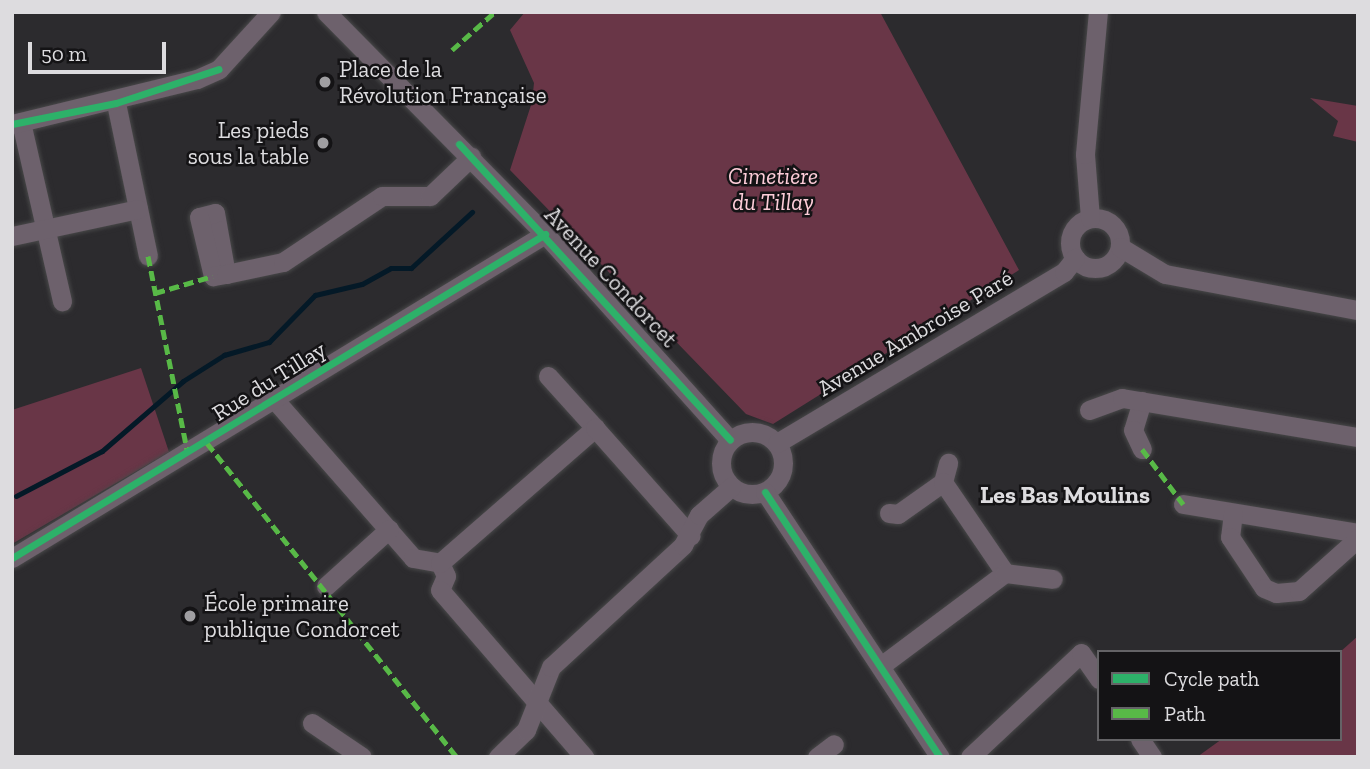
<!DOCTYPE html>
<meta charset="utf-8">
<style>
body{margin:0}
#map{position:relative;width:1370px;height:769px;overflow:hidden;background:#2c2b2e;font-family:"Zilla Slab",serif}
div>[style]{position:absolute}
.green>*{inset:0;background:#693647}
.stream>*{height:5px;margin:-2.5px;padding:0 2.5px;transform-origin:2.5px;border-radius:2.5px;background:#041927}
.roads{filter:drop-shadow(0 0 2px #484849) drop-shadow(0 0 2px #484849)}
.minor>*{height:19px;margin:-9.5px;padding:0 9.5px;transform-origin:9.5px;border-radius:9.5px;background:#6d616c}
.minor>.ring{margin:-9.5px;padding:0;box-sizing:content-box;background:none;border:19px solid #6d616c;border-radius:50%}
.quiet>*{height:5px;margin-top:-2.5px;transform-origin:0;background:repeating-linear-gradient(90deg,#58b947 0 10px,transparent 0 15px)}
.cycleway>*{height:7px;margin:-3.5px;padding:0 3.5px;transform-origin:3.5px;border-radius:3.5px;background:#2db169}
.dots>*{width:19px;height:19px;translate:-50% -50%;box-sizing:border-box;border:4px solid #141315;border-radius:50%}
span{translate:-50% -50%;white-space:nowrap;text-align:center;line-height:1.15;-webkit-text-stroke:5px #141315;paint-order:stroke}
.poi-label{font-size:23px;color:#dddcdf}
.left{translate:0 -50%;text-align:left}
.right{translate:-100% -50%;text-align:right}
.park-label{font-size:23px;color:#fecdd9;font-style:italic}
.street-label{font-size:23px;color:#dddcdf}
.neighbourhood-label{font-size:24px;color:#dddcdf;font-weight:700}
.frame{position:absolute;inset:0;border:14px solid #dddcdf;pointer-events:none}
.legend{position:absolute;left:1097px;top:650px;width:245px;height:91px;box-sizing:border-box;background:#141315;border:2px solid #646366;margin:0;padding:9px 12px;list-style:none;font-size:21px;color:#dddcdf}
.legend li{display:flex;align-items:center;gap:14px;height:35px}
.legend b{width:35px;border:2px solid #646366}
.scale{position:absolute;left:28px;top:42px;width:138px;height:32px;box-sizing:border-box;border:4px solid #dddcdf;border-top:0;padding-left:9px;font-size:21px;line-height:24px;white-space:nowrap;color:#dddcdf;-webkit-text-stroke:5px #141315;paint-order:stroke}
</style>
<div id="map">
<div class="green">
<div style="clip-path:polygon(525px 12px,880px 12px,1019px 270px,773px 424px,746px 414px,510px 170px,532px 102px,534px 83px,510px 30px)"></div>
<div style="clip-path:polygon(1310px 98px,1358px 106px,1358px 142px,1333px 136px,1338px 121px)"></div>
<div style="clip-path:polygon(141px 368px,169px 452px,12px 544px,12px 410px)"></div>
<div style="clip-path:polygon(1358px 636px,1358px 757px,1197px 757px,1222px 739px,1340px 739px,1340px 652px)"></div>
</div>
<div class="stream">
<div style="left:16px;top:496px;width:97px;rotate:-27.6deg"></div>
<div style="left:102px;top:451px;width:107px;rotate:-40.8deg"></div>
<div style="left:183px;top:381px;width:49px;rotate:-32.4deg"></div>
<div style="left:224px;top:355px;width:47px;rotate:-16.1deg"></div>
<div style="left:269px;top:342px;width:66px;rotate:-45.6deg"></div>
<div style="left:315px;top:295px;width:48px;rotate:-13.2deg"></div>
<div style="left:362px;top:284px;width:33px;rotate:-29deg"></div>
<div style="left:391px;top:268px;width:20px"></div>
<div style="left:411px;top:268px;width:83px;rotate:-42.6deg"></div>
</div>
<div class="roads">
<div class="minor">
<div style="left:326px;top:12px;width:312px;rotate:45.4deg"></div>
<div style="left:545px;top:234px;width:277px;rotate:48.1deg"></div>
<div style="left:116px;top:103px;width:156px;rotate:78.2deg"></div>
<div style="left:21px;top:122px;width:184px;rotate:77.1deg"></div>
<div style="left:12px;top:124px;width:190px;rotate:-13.7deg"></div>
<div style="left:197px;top:79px;width:24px;rotate:-24deg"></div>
<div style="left:219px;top:69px;width:77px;rotate:-47.6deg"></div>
<div class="ring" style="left:1070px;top:218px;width:31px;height:31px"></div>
<div style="left:1090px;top:218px;width:64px;rotate:-94.5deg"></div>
<div style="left:1085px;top:154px;width:143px;rotate:-84.8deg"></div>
<div style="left:12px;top:236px;width:129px;rotate:-12.1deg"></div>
<div style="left:1120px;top:247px;width:52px;rotate:31deg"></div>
<div style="left:1165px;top:274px;width:196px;rotate:10.6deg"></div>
<div style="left:226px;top:274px;width:62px;rotate:-100.2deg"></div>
<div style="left:215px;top:213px;width:16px;rotate:166deg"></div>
<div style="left:199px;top:217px;width:61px;rotate:76.7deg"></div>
<div style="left:213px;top:276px;width:13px;rotate:-9deg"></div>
<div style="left:226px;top:274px;width:58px;rotate:-11.9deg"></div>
<div style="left:283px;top:262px;width:119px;rotate:-33.7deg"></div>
<div style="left:382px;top:196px;width:48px"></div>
<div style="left:430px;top:196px;width:57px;rotate:-43.6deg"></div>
<div style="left:548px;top:376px;width:70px;rotate:47.9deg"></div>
<div style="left:274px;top:399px;width:211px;rotate:48.8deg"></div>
<div style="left:413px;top:558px;width:27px;rotate:10deg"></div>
<div style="left:440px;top:563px;width:14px;rotate:65deg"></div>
<div style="left:446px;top:576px;width:15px;rotate:113deg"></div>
<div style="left:440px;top:590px;width:221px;rotate:49.2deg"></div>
<div style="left:1142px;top:401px;width:30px;rotate:107deg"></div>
<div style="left:1133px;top:430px;width:21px;rotate:65deg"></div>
<div style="left:1089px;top:410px;width:35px;rotate:-20deg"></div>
<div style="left:1122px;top:398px;width:239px;rotate:9.4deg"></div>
<div class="ring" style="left:721px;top:432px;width:43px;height:43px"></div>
<div style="left:777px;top:443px;width:334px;rotate:-30.8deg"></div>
<div style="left:1064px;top:272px;width:18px;rotate:-52deg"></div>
<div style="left:943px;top:482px;width:20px;rotate:-75deg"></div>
<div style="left:765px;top:492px;width:318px;rotate:56.6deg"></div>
<div style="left:1183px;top:504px;width:177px;rotate:9.4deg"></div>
<div style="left:889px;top:513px;width:9px;rotate:6deg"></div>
<div style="left:898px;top:514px;width:55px;rotate:-35.4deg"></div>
<div style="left:943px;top:482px;width:110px;rotate:55.7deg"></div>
<div style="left:1233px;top:513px;width:24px;rotate:97deg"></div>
<div style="left:1230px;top:537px;width:61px;rotate:56.3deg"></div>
<div style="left:1264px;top:588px;width:13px;rotate:23deg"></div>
<div style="left:1276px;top:593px;width:23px;rotate:-5deg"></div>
<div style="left:1299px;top:591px;width:79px;rotate:-41.9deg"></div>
<div style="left:12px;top:558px;width:624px;rotate:-31.29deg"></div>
<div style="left:440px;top:563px;width:206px;rotate:-41.1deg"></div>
<div style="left:595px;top:428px;width:144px;rotate:48.4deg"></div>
<div style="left:326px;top:586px;width:85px;rotate:-42.1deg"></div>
<div style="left:882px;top:665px;width:154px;rotate:-36.8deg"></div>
<div style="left:1005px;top:573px;width:48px;rotate:7.1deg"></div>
<div style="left:312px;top:723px;width:60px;rotate:34.2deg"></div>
<div style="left:1140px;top:739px;width:22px;rotate:56deg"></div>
<div style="left:498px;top:757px;width:39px;rotate:-44deg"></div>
<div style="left:526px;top:730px;width:68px;rotate:-68.4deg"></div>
<div style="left:551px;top:667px;width:180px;rotate:-42.7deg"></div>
<div style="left:683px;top:545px;width:34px;rotate:-62deg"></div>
<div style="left:699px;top:515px;width:43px;rotate:-41.2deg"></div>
<div style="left:817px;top:757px;width:21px;rotate:-37deg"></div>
<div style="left:970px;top:757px;width:152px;rotate:-43.1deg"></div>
<div style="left:1081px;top:653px;width:32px;rotate:55deg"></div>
</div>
</div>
<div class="quiet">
<div style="left:452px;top:50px;width:57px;rotate:-41.5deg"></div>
<div style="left:148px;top:256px;width:202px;rotate:78.6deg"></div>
<div style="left:155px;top:293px;width:60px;rotate:-16.3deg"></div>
<div style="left:207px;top:443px;width:401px;rotate:51.5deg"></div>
<div style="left:1142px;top:449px;width:69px;rotate:53.3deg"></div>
</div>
<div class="cycleway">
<div style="left:12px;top:124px;width:106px;rotate:-11.4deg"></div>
<div style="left:116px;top:103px;width:108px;rotate:-18.3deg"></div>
<div style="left:459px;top:144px;width:401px;rotate:47.5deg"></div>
<div style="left:765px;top:492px;width:318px;rotate:56.6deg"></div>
<div style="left:12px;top:558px;width:624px;rotate:-31.29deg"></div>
</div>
<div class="dots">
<div style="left:325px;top:82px;background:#9f9ea1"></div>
<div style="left:323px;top:143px;background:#9f9ea1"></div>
<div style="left:190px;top:616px;background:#9f9ea1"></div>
</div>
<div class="poi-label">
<span class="left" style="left:339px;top:82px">Place de la<br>Révolution Française</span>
<span class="right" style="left:309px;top:143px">Les pieds<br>sous la table</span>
<span class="left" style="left:204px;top:616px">École primaire<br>publique Condorcet</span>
</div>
<div class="park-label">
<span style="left:773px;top:189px">Cimetière<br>du Tillay</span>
</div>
<div class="street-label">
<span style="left:611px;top:277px;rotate:47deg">Avenue Condorcet</span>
<span style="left:915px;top:333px;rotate:-31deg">Avenue Ambroise Paré</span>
<span style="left:269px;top:381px;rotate:-32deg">Rue du Tillay</span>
</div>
<div class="neighbourhood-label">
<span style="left:1065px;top:495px">Les Bas Moulins</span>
</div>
<div class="frame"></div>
<ul class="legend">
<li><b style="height:9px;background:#2db169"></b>Cycle path</li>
<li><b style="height:9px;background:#58b947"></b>Path</li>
</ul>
<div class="scale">50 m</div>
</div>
